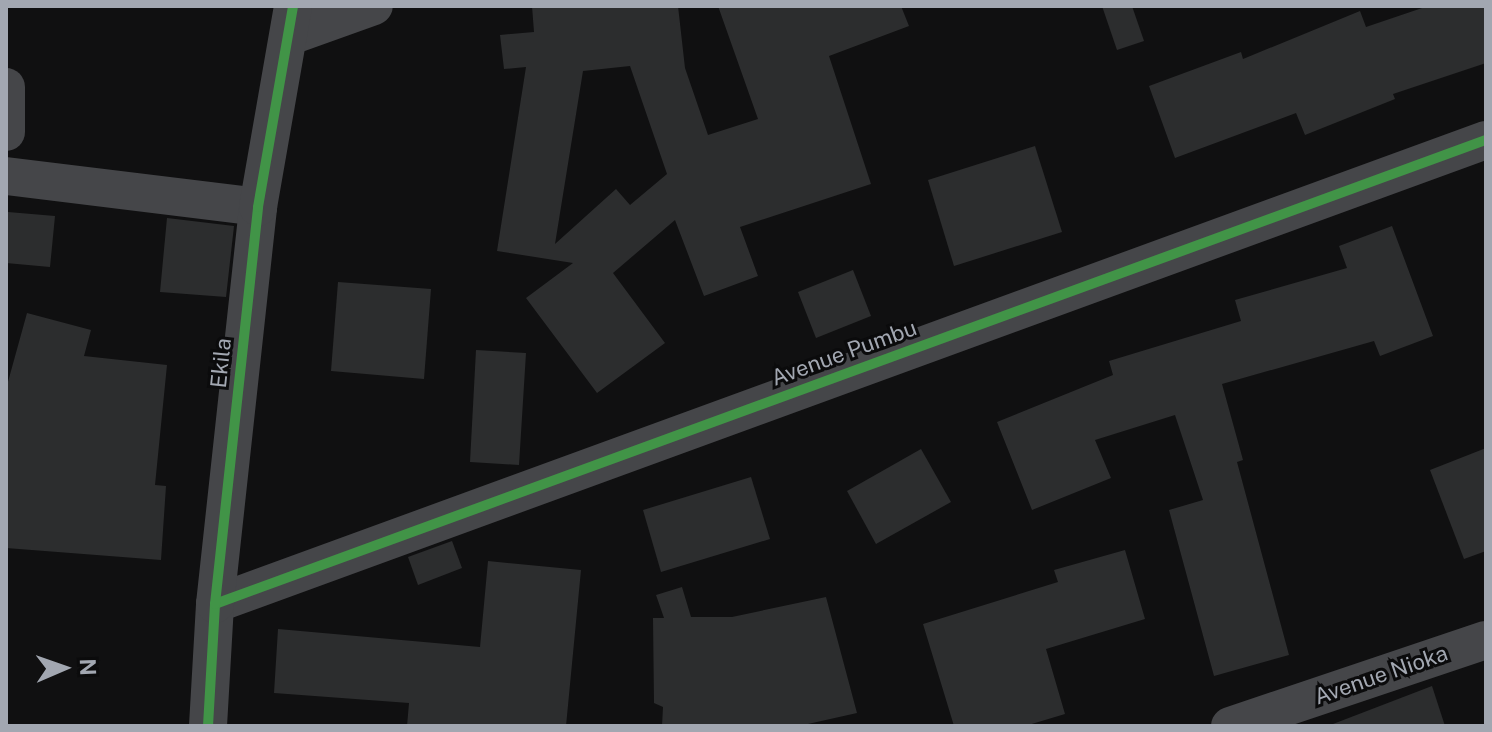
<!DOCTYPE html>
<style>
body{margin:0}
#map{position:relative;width:1492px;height:732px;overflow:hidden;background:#101011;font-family:"Public Sans",sans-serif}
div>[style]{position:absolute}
.building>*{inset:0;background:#2c2d2e}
.street>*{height:38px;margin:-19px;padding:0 19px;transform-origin:19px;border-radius:19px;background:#454649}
.cycleway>*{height:10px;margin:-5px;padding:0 5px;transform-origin:5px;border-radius:5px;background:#419447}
span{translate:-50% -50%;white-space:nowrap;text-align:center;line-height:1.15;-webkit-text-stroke:6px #0b0b0c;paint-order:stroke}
.street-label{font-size:22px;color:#a2a7b1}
.frame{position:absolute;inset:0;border:8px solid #a2a7b1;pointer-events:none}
.north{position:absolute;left:24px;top:628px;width:80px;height:80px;-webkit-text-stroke:6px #0b0b0c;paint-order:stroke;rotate:88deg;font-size:22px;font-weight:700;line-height:32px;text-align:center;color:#a2a7b1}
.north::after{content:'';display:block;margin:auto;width:28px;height:36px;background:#a2a7b1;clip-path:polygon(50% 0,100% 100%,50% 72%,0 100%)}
</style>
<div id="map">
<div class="building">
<div style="clip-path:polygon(evenodd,532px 6px,678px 6px,685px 68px,708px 135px,758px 119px,718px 6px,901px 6px,909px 26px,829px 56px,871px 184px,740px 227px,758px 276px,704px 296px,675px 220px,613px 273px,665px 343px,597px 393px,526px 298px,573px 263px,497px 251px,526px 67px,504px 69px,500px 35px,534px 32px,532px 6px,630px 66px,667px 174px,630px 205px,616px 189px,555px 244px,583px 71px,630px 66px)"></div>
<div style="clip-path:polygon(1102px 6px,1132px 6px,1144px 41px,1117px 50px)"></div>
<div style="clip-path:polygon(1428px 6px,1486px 6px,1486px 63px,1393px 94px,1395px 99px,1305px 135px,1296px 113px,1175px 158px,1149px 86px,1241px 52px,1243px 59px,1360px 11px,1366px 27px)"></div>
<div style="clip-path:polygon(1035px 146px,1062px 232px,954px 266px,928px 180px)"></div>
<div style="clip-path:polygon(8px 212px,55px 216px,50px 267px,6px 263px)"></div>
<div style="clip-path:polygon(167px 218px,234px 226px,226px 297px,160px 292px)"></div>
<div style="clip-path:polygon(1392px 226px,1433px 336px,1380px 356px,1374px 341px,1222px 384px,1243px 460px,1237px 462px,1289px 655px,1214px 676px,1169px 510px,1203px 500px,1175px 415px,1095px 440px,1111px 478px,1032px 510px,997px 422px,1113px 375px,1109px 361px,1241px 321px,1235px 300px,1347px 268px,1339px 246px)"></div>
<div style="clip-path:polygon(853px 270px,871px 316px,816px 338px,798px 292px)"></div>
<div style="clip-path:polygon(338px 282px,431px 289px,424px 379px,331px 371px)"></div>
<div style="clip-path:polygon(27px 313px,91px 330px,84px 356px,167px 365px,155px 485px,166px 486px,161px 560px,6px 548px,6px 389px)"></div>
<div style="clip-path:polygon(476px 350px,526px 353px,519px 465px,470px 462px)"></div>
<div style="clip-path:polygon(1486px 448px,1486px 551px,1464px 559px,1430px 470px)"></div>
<div style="clip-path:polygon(921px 449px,951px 502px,876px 544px,847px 491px)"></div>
<div style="clip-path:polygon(751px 477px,770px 539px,661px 572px,643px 510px)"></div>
<div style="clip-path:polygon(452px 541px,462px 568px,418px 585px,408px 557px)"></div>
<div style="clip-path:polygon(1125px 550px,1145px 619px,1046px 649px,1065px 714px,1025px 726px,954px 726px,923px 624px,1058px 582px,1054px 570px)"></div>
<div style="clip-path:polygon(488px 561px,581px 570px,566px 726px,407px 726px,409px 703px,274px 693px,278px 629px,480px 647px)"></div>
<div style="clip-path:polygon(682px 587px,691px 617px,732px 617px,826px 597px,857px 713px,799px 726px,662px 726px,663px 707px,654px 703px,653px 618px,664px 618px,656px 595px)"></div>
<div style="clip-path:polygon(1432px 686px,1445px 726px,1334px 726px,1333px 724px)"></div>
</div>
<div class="street">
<div style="left:290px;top:36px;width:89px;rotate:-19.7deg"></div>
<div style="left:6px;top:87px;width:45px;rotate:90deg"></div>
<div style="left:6px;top:176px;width:254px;rotate:7deg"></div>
<div style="left:215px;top:604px;width:1353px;rotate:-20.06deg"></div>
<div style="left:208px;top:726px;width:122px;rotate:-86.7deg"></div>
<div style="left:215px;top:604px;width:399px;rotate:-83.8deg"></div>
<div style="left:258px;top:207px;width:204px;rotate:-80.1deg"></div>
<div style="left:1230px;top:726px;width:270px;rotate:-18.6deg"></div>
</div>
<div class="cycleway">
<div style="left:215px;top:604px;width:1353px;rotate:-20.06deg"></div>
<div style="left:208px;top:726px;width:122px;rotate:-86.7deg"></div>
<div style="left:215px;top:604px;width:399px;rotate:-83.8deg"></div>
<div style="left:258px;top:207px;width:204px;rotate:-80.1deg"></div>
</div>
<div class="street-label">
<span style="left:844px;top:353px;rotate:-20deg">Avenue Pumbu</span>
<span style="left:221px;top:363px;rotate:-84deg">Ekila</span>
<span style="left:1381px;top:675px;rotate:-19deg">Avenue Nioka</span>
</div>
<div class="frame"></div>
<div class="north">N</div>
</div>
